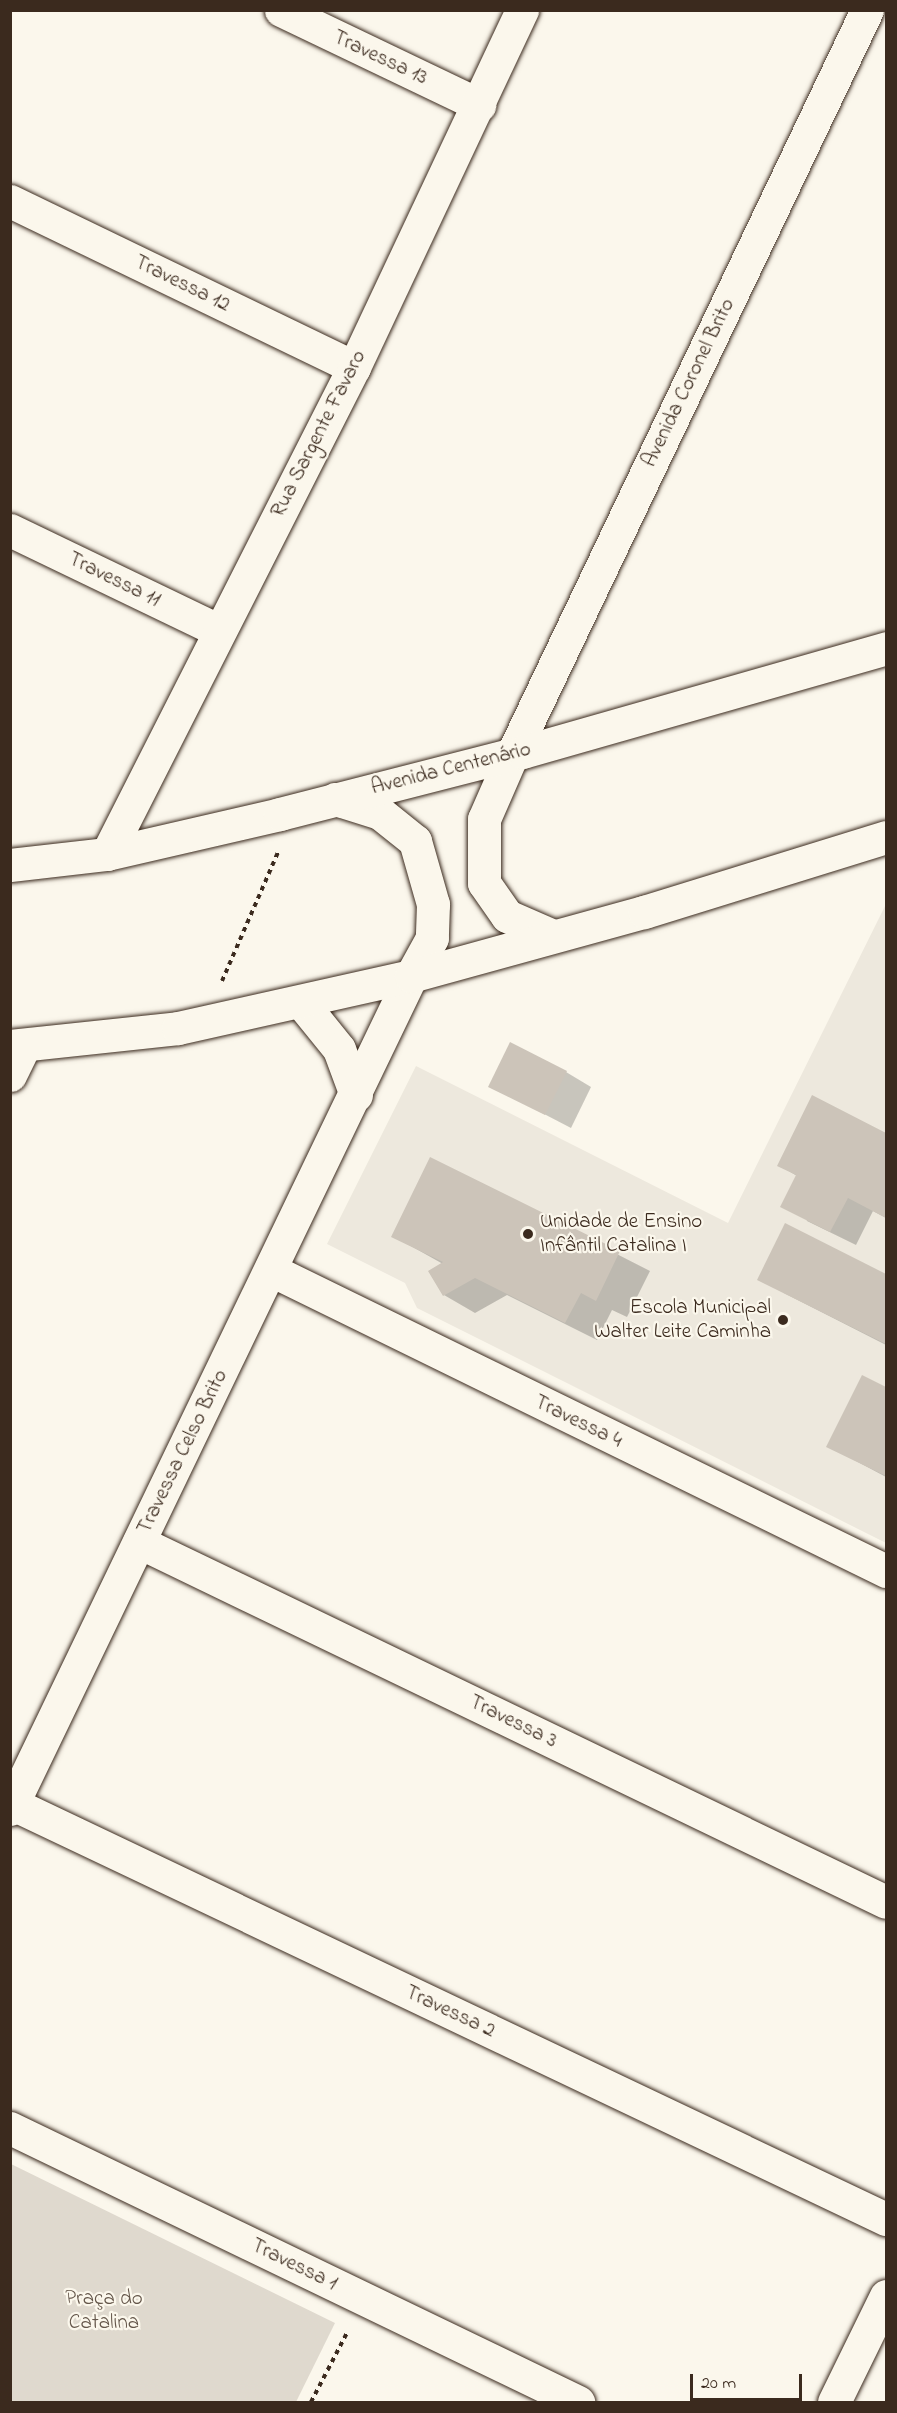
<!DOCTYPE html>
<meta charset="utf-8">
<style>
body{margin:0}
#map{position:relative;width:897px;height:2413px;overflow:hidden;background:#fbf7ec;font-family:"Indie Flower",sans-serif}
div>[style]{position:absolute}
.built>*{inset:0;background:#ede8dd}
.green>*{inset:0;background:#dfd9ce}
.shadow>*{inset:0;background:#0003}
.building>*{inset:0;background:#ccc4b9}
.path>*{height:4px;margin-top:-2px;transform-origin:0;background:repeating-linear-gradient(90deg,#3b2a1e 0 4.5px,transparent 0 9px)}
.roads{filter:drop-shadow(0 0 2px #3b2a1e) drop-shadow(0 0 2px #3b2a1e)}
.street>*{height:33px;margin:-16.5px;padding:0 16.5px;transform-origin:16.5px;border-radius:16.5px;background:#fbf7ec}
.secondary>*{height:33px;margin:-16.5px;padding:0 16.5px;transform-origin:16.5px;border-radius:16.5px;background:#fbf7ec}
.primary>*{height:33px;margin:-16.5px;padding:0 16.5px;transform-origin:16.5px;border-radius:16.5px;background:#fbf7ec}
.dots>*{width:16px;height:16px;translate:-50% -50%;box-sizing:border-box;border:3px solid #fbf7ec;border-radius:50%}
span{translate:-50% -50%;white-space:nowrap;text-align:center;line-height:1.15;-webkit-text-stroke:4.5px #fbf7ec;paint-order:stroke}
.street-label{font-size:21px;color:#3b2a1e}
.poi-label{font-size:21px;color:#3b2a1e}
.left{translate:0 -50%;text-align:left}
.right{translate:-100% -50%;text-align:right}
.park-label{font-size:21px;color:#64564a}
.frame{position:absolute;inset:0;border:12px solid #3b2a1e;pointer-events:none}
.scale{position:absolute;left:690px;top:2374px;width:112px;height:27px;box-sizing:border-box;border:3px solid #3b2a1e;border-top:0;padding-left:8px;font-size:18px;line-height:21px;white-space:nowrap;color:#3b2a1e;-webkit-text-stroke:4px #fbf7ec;paint-order:stroke}
</style>
<div id="map">
<div class="built">
<div style="clip-path:polygon(886px 904px,886px 1543px,417px 1308px,405px 1283px,327px 1244px,416px 1066px,728px 1223px)"></div>
</div>
<div class="green">
<div style="clip-path:polygon(11px 2164px,335px 2323px,296px 2402px,11px 2402px)"></div>
</div>
<div class="shadow">
<div style="clip-path:polygon(566px 1072px,591px 1087px,571px 1128px,490px 1086px)"></div>
<div style="clip-path:polygon(813px 1097px,886px 1134px,886px 1218px,873px 1211px,856px 1245px,807px 1221px,797px 1176px,779px 1165px)"></div>
<div style="clip-path:polygon(431px 1159px,650px 1271px,627px 1317px,612px 1310px,597px 1340px,507px 1295px,475px 1313px,444px 1295px,443px 1264px,393px 1236px)"></div>
<div style="clip-path:polygon(786px 1225px,886px 1275px,886px 1345px,784px 1293px)"></div>
<div style="clip-path:polygon(862px 1377px,886px 1389px,886px 1477px,828px 1446px)"></div>
</div>
<div class="building">
<div style="clip-path:polygon(510px 1042px,567px 1071px,545px 1115px,488px 1087px)"></div>
<div style="clip-path:polygon(812px 1095px,886px 1133px,886px 1218px,848px 1198px,830px 1232px,780px 1207px,796px 1175px,777px 1166px)"></div>
<div style="clip-path:polygon(430px 1157px,620px 1251px,596px 1301px,581px 1293px,565px 1323px,475px 1278px,443px 1296px,428px 1271px,443px 1262px,391px 1237px)"></div>
<div style="clip-path:polygon(785px 1223px,886px 1274px,886px 1344px,757px 1280px)"></div>
<div style="clip-path:polygon(862px 1375px,886px 1387px,886px 1476px,826px 1447px)"></div>
</div>
<div class="path">
<div style="left:222px;top:981px;width:143px;rotate:-66.5deg"></div>
<div style="left:311px;top:2402px;width:80px;rotate:-62.5deg"></div>
</div>
<div class="roads">
<div class="street">
<div style="left:281px;top:10px;width:220px;rotate:25.6deg"></div>
<div style="left:10px;top:201px;width:382px;rotate:25.8deg"></div>
<div style="left:10px;top:530px;width:231px;rotate:25.7deg"></div>
<div style="left:512px;top:755px;width:825px;rotate:-64.52deg"></div>
<div style="left:107px;top:854px;width:546px;rotate:-63.11deg"></div>
<div style="left:354px;top:367px;width:395px;rotate:-64.8deg"></div>
<div style="left:10px;top:1075px;width:32px;rotate:-64deg"></div>
<div style="left:271px;top:1270px;width:685px;rotate:26.08deg"></div>
<div style="left:139px;top:1542px;width:829px;rotate:25.73deg"></div>
<div style="left:13px;top:1804px;width:967px;rotate:25.43deg"></div>
<div style="left:10px;top:2128px;width:631px;rotate:25.75deg"></div>
<div style="left:834px;top:2402px;width:118px;rotate:-63.9deg"></div>
</div>
<div class="secondary">
<div style="left:301px;top:1002px;width:60px;rotate:51deg"></div>
<div style="left:339px;top:1049px;width:49px;rotate:69.7deg"></div>
<div style="left:10px;top:1809px;width:924px;rotate:-64.29deg"></div>
</div>
<div class="primary">
<div style="left:512px;top:755px;width:70px;rotate:113.6deg"></div>
<div style="left:484px;top:819px;width:64px;rotate:90deg"></div>
<div style="left:484px;top:883px;width:40px;rotate:55.1deg"></div>
<div style="left:507px;top:916px;width:50px;rotate:23.5deg"></div>
<div style="left:335px;top:799px;width:47px;rotate:17.3deg"></div>
<div style="left:380px;top:813px;width:45px;rotate:38.7deg"></div>
<div style="left:415px;top:841px;width:66px;rotate:74.1deg"></div>
<div style="left:433px;top:904px;width:34px;rotate:92deg"></div>
<div style="left:432px;top:938px;width:43px;rotate:118.9deg"></div>
<div style="left:10px;top:865px;width:98px;rotate:-6.5deg"></div>
<div style="left:107px;top:854px;width:178px;rotate:-13deg"></div>
<div style="left:280px;top:814px;width:250px;rotate:-14.4deg"></div>
<div style="left:522px;top:752px;width:379px;rotate:-15.9deg"></div>
<div style="left:10px;top:1046px;width:169px;rotate:-6.1deg"></div>
<div style="left:178px;top:1028px;width:239px;rotate:-12.6deg"></div>
<div style="left:411px;top:976px;width:242px;rotate:-15.4deg"></div>
<div style="left:644px;top:912px;width:253px;rotate:-17.2deg"></div>
</div>
</div>
<div class="dots">
<div style="left:528px;top:1234px;background:#3b2a1e"></div>
<div style="left:783px;top:1320px;background:#3b2a1e"></div>
</div>
<div class="street-label">
<span style="left:380px;top:58px;rotate:25deg">Travessa 13</span>
<span style="left:182px;top:284px;rotate:26deg">Travessa 12</span>
<span style="left:689px;top:383px;rotate:-64deg">Avenida Coronel Brito</span>
<span style="left:319px;top:434px;rotate:-63deg">Rua Sargente Favaro</span>
<span style="left:114px;top:580px;rotate:26deg">Travessa 11</span>
<span style="left:451px;top:769px;rotate:-14deg">Avenida Centenário</span>
<span style="left:578px;top:1422px;rotate:26deg">Travessa 4</span>
<span style="left:183px;top:1452px;rotate:-64deg">Travessa Celso Brito</span>
<span style="left:513px;top:1722px;rotate:26deg">Travessa 3</span>
<span style="left:450px;top:2012px;rotate:25deg">Travessa 2</span>
<span style="left:294px;top:2265px;rotate:26deg">Travessa 1</span>
</div>
<div class="poi-label">
<span class="left" style="left:540px;top:1234px">Unidade de Ensino<br>Infântil Catalina I</span>
<span class="right" style="left:771px;top:1320px">Escola Municipal<br>Walter Leite Caminha</span>
</div>
<div class="park-label">
<span style="left:104px;top:2311px">Praça do<br>Catalina</span>
</div>
<div class="frame"></div>
<div class="scale">20 m</div>
</div>
